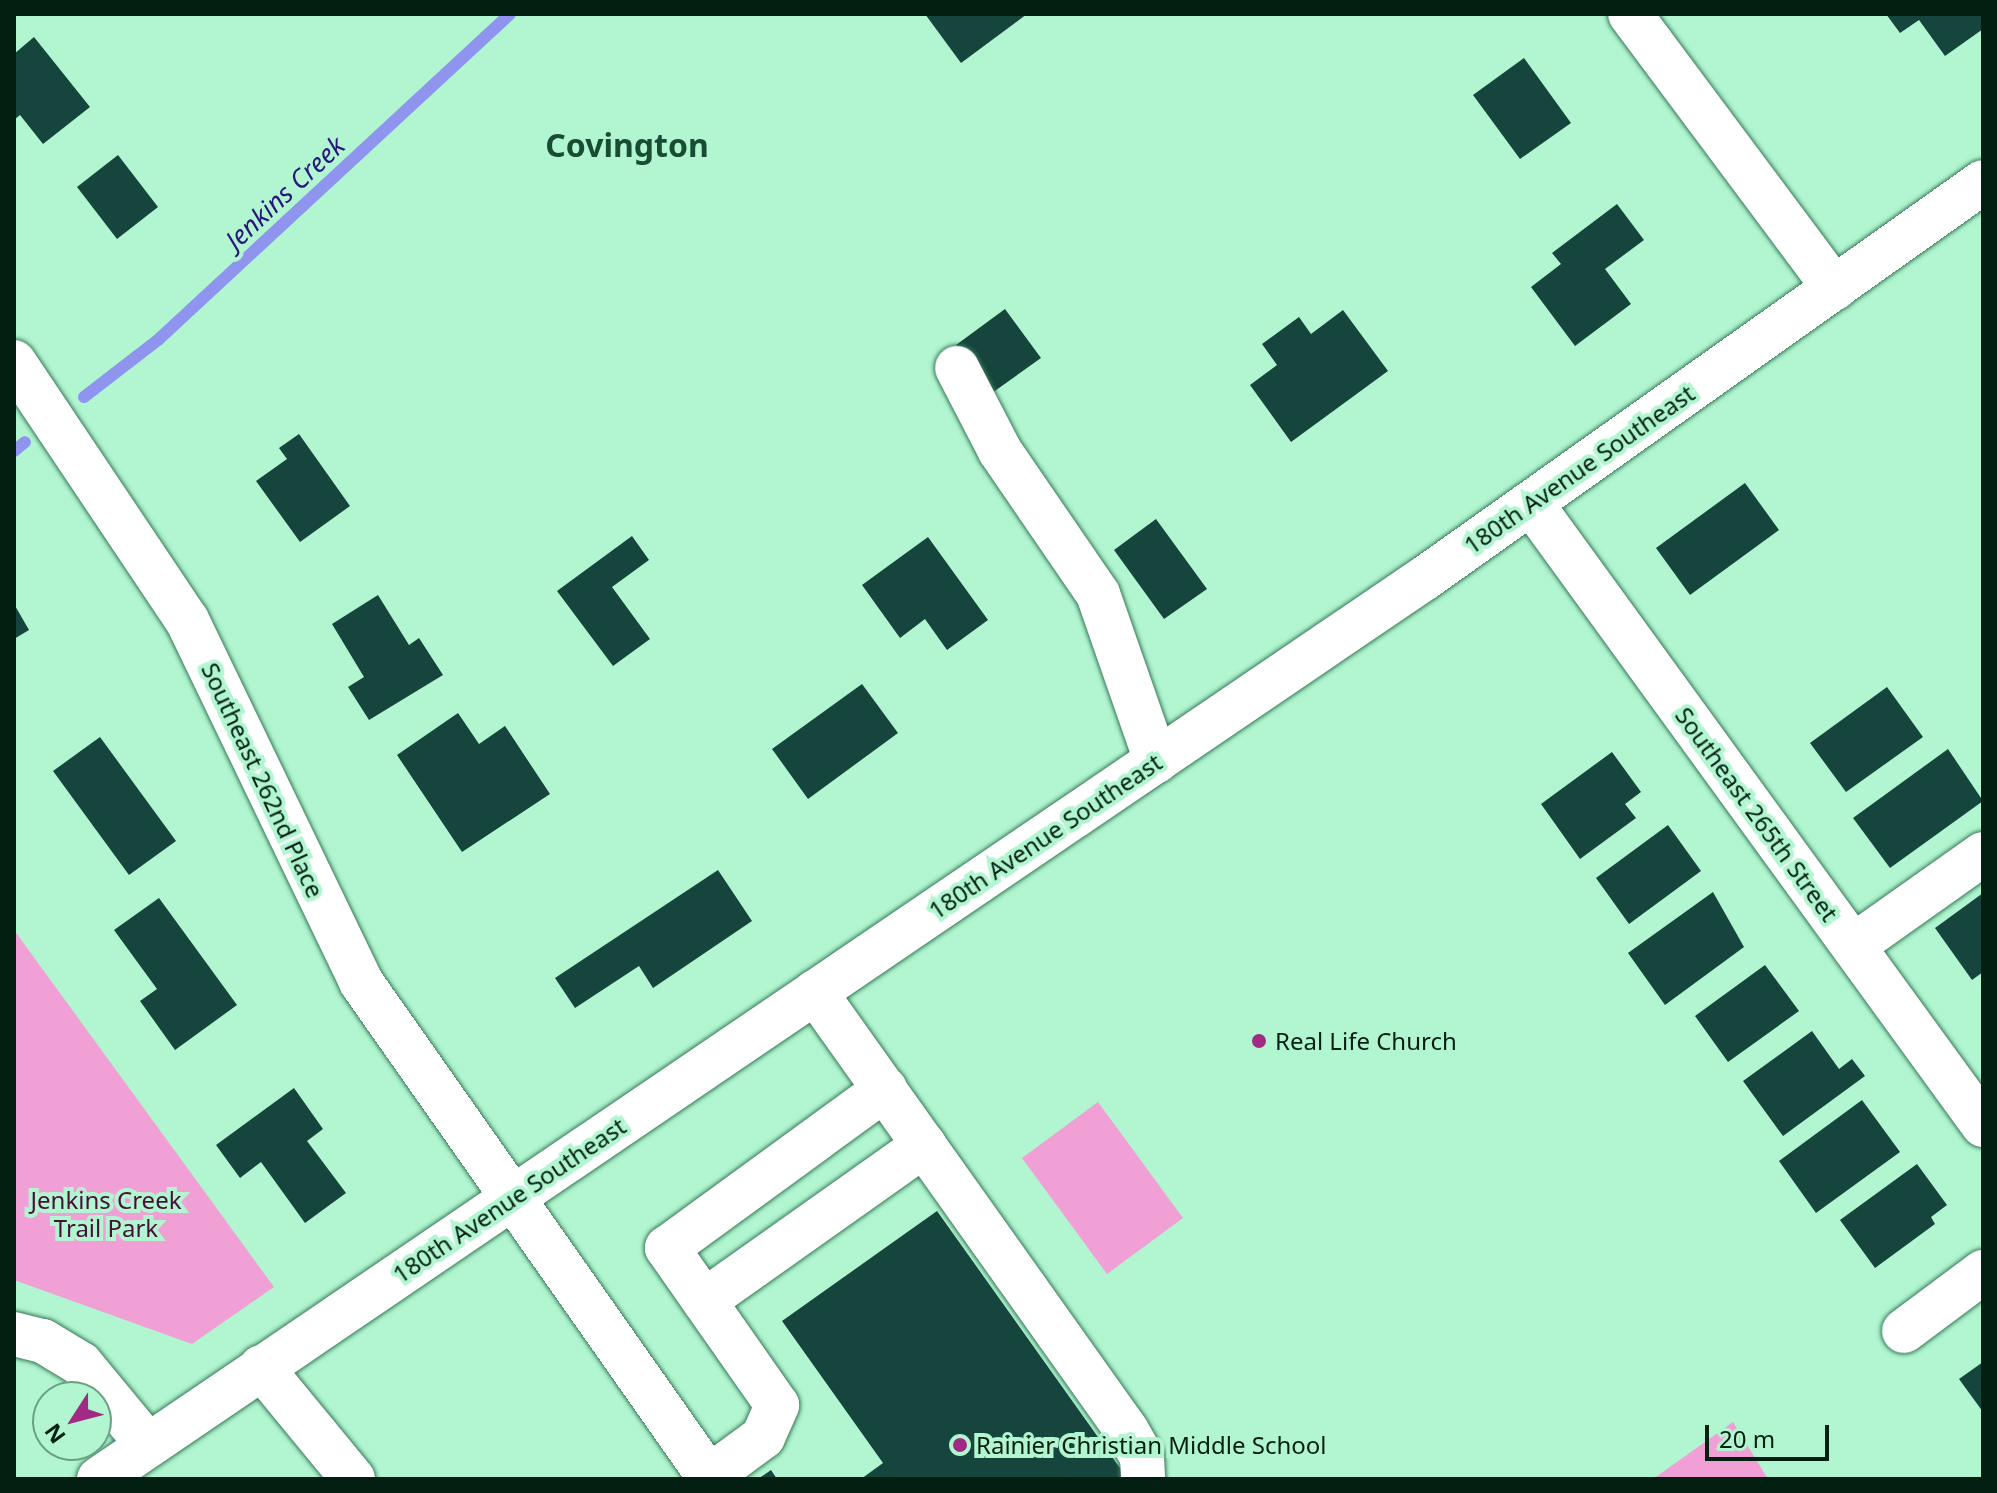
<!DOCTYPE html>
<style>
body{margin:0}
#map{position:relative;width:1997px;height:1493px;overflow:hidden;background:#b1f6d0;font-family:"Noto Sans",sans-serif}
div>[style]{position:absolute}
.green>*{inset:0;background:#f1a0d6}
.stream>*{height:12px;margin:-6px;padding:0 6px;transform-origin:6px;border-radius:6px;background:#8f94ef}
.building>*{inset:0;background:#16453d}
.roads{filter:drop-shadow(0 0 2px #357857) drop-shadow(0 0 2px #357857)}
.minor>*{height:44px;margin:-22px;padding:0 22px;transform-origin:22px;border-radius:22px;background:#fff}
.dots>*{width:22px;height:22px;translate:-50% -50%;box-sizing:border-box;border:4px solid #b1f6d0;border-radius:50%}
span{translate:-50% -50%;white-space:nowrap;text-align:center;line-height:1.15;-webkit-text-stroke:8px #b1f6d0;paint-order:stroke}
.street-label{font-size:24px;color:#031f12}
.poi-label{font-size:24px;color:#031f12}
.left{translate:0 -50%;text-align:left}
.park-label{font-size:24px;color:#471039}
.water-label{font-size:26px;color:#29157f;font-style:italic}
.district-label{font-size:32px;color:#184c34;font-weight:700}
.frame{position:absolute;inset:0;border:16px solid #031f12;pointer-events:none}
.north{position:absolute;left:32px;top:1381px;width:80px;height:80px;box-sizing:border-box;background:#b1f6d0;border:2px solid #6ba084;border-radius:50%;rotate:234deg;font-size:22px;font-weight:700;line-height:32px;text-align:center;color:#031f12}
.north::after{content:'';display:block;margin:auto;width:28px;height:36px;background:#a12b84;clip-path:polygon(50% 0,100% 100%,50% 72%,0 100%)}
.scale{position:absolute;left:1705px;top:1425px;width:124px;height:36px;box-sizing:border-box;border:4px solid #031f12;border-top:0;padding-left:10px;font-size:24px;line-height:28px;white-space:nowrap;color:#031f12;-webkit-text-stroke:6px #b1f6d0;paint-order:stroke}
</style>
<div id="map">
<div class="green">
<div style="clip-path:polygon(14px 930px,274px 1287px,192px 1344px,14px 1280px)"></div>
<div style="clip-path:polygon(1098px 1102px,1183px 1218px,1107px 1274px,1022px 1158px)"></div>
<div style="clip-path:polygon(1733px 1422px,1768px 1479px,1653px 1479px)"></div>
</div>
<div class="stream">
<div style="left:84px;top:397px;width:95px;rotate:-37.7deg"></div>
<div style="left:159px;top:339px;width:478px;rotate:-42.8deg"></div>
<div style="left:14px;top:451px;width:14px;rotate:-39deg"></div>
</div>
<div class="building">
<div style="clip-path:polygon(925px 14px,1027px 14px,961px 63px)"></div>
<div style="clip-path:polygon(1886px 14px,1983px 14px,1983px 29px,1945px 56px,1919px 20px,1900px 33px)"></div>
<div style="clip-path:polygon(34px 37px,90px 107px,43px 144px,20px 115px,14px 120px,14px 54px)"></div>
<div style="clip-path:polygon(1524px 58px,1571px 123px,1520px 159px,1473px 95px)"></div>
<div style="clip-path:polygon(118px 155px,158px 207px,117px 239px,77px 187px)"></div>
<div style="clip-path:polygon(1617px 204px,1644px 240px,1605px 269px,1631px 304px,1575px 346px,1531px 287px,1561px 264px,1552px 253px)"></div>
<div style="clip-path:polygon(1005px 309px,1041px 358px,992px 393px,956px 345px)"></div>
<div style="clip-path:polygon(1343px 310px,1388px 371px,1291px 442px,1250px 385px,1277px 365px,1262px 344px,1299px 317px,1311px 334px)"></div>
<div style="clip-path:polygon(299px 434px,350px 506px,300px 542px,256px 481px,287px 459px,279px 448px)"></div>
<div style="clip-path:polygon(1745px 483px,1779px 530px,1690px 595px,1656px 548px)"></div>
<div style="clip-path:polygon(1156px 519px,1207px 589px,1164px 619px,1114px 550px)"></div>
<div style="clip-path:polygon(632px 536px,649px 560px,612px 587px,650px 639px,613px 666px,557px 591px)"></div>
<div style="clip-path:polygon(928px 537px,988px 620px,947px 650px,925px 619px,900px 638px,862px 585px)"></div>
<div style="clip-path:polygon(378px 595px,409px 645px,419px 638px,443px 675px,369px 720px,348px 687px,364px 677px,332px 624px)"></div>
<div style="clip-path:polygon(14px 604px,29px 630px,14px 639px)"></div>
<div style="clip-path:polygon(862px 684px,898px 733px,808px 799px,772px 749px)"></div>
<div style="clip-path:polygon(1887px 687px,1923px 737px,1846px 792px,1810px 743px)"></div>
<div style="clip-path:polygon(458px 713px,479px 744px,505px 726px,550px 794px,462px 852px,397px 755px)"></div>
<div style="clip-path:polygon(100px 737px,176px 841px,129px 875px,53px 771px)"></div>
<div style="clip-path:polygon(1948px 749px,1983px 801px,1890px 868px,1853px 818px)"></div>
<div style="clip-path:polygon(1612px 752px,1641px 792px,1625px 804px,1636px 818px,1580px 859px,1541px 804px)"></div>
<div style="clip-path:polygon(1668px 825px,1701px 871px,1629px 924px,1596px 878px)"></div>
<div style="clip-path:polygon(718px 870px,752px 921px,653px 988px,639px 966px,575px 1008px,555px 978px)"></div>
<div style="clip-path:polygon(1713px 892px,1744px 947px,1665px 1005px,1628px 953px)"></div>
<div style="clip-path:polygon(1983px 893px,1983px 972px,1972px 980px,1935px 928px)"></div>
<div style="clip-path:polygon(159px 898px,237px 1005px,175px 1050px,140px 1001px,157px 989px,114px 930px)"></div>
<div style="clip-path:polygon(1765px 965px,1799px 1011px,1728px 1062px,1695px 1016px)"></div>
<div style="clip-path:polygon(1812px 1031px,1839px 1069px,1852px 1059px,1865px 1076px,1783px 1136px,1743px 1081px)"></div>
<div style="clip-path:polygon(294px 1088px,323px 1129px,307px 1141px,346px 1193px,305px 1223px,261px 1162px,240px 1178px,216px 1145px)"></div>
<div style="clip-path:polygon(1862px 1100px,1900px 1152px,1816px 1213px,1779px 1161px)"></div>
<div style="clip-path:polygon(1917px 1164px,1947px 1205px,1931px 1217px,1935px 1224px,1875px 1268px,1840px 1220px)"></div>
<div style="clip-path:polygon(937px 1211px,1125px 1475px,1119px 1479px,861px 1479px,883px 1463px,782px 1321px)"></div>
<div style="clip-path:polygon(1983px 1362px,1983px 1412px,1959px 1379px)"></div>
<div style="clip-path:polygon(771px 1470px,777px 1479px,758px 1479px)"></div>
</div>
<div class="roads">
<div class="minor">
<div style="left:1630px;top:14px;width:342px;rotate:53.3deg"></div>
<div style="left:14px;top:362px;width:311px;rotate:56.2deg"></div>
<div style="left:187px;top:620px;width:402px;rotate:64.3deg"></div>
<div style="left:361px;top:982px;width:605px;rotate:54.89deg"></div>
<div style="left:957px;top:368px;width:93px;rotate:62.6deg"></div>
<div style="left:1000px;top:451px;width:173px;rotate:55.6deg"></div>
<div style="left:1098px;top:594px;width:177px;rotate:70.8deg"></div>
<div style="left:1531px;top:503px;width:769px;rotate:53.99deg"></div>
<div style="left:1853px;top:946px;width:159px;rotate:-35.3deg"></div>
<div style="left:815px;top:992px;width:539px;rotate:54.6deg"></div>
<div style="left:1127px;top:1431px;width:30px;rotate:60deg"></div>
<div style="left:1142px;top:1457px;width:22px;rotate:87deg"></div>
<div style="left:704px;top:1301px;width:270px;rotate:-35.3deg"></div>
<div style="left:1904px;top:1331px;width:99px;rotate:-36.8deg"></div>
<div style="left:14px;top:1334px;width:30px;rotate:14deg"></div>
<div style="left:43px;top:1341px;width:44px;rotate:31.2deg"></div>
<div style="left:81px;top:1364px;width:105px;rotate:50.4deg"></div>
<div style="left:261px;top:1367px;width:145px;rotate:50.6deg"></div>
<div style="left:99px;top:1479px;width:1603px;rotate:-34.2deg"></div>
<div style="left:1425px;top:578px;width:684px;rotate:-35.36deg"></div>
<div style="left:706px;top:1479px;width:71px;rotate:-36.4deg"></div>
<div style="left:763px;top:1437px;width:35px;rotate:-66deg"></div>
<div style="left:777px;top:1405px;width:192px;rotate:-125deg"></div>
<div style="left:667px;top:1248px;width:270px;rotate:-36.1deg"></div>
</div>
</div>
<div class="dots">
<div style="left:1259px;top:1041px;background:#a12b84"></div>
<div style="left:960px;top:1445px;background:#a12b84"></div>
</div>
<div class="street-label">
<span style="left:1579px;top:469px;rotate:-35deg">180th Avenue Southeast</span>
<span style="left:263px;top:780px;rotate:65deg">Southeast 262nd Place</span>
<span style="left:1757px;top:814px;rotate:54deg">Southeast 265th Street</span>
<span style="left:1045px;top:836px;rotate:-34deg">180th Avenue Southeast</span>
<span style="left:509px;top:1200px;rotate:-34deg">180th Avenue Southeast</span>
</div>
<div class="poi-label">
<span class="left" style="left:1275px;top:1041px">Real Life Church</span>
<span class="left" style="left:976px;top:1445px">Rainier Christian Middle School</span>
</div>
<div class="park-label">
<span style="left:106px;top:1214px">Jenkins Creek<br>Trail Park</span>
</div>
<div class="water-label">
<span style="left:285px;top:193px;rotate:-43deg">Jenkins Creek</span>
</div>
<div class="district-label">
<span style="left:627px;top:145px">Covington</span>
</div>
<div class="frame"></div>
<div class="north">N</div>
<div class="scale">20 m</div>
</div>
